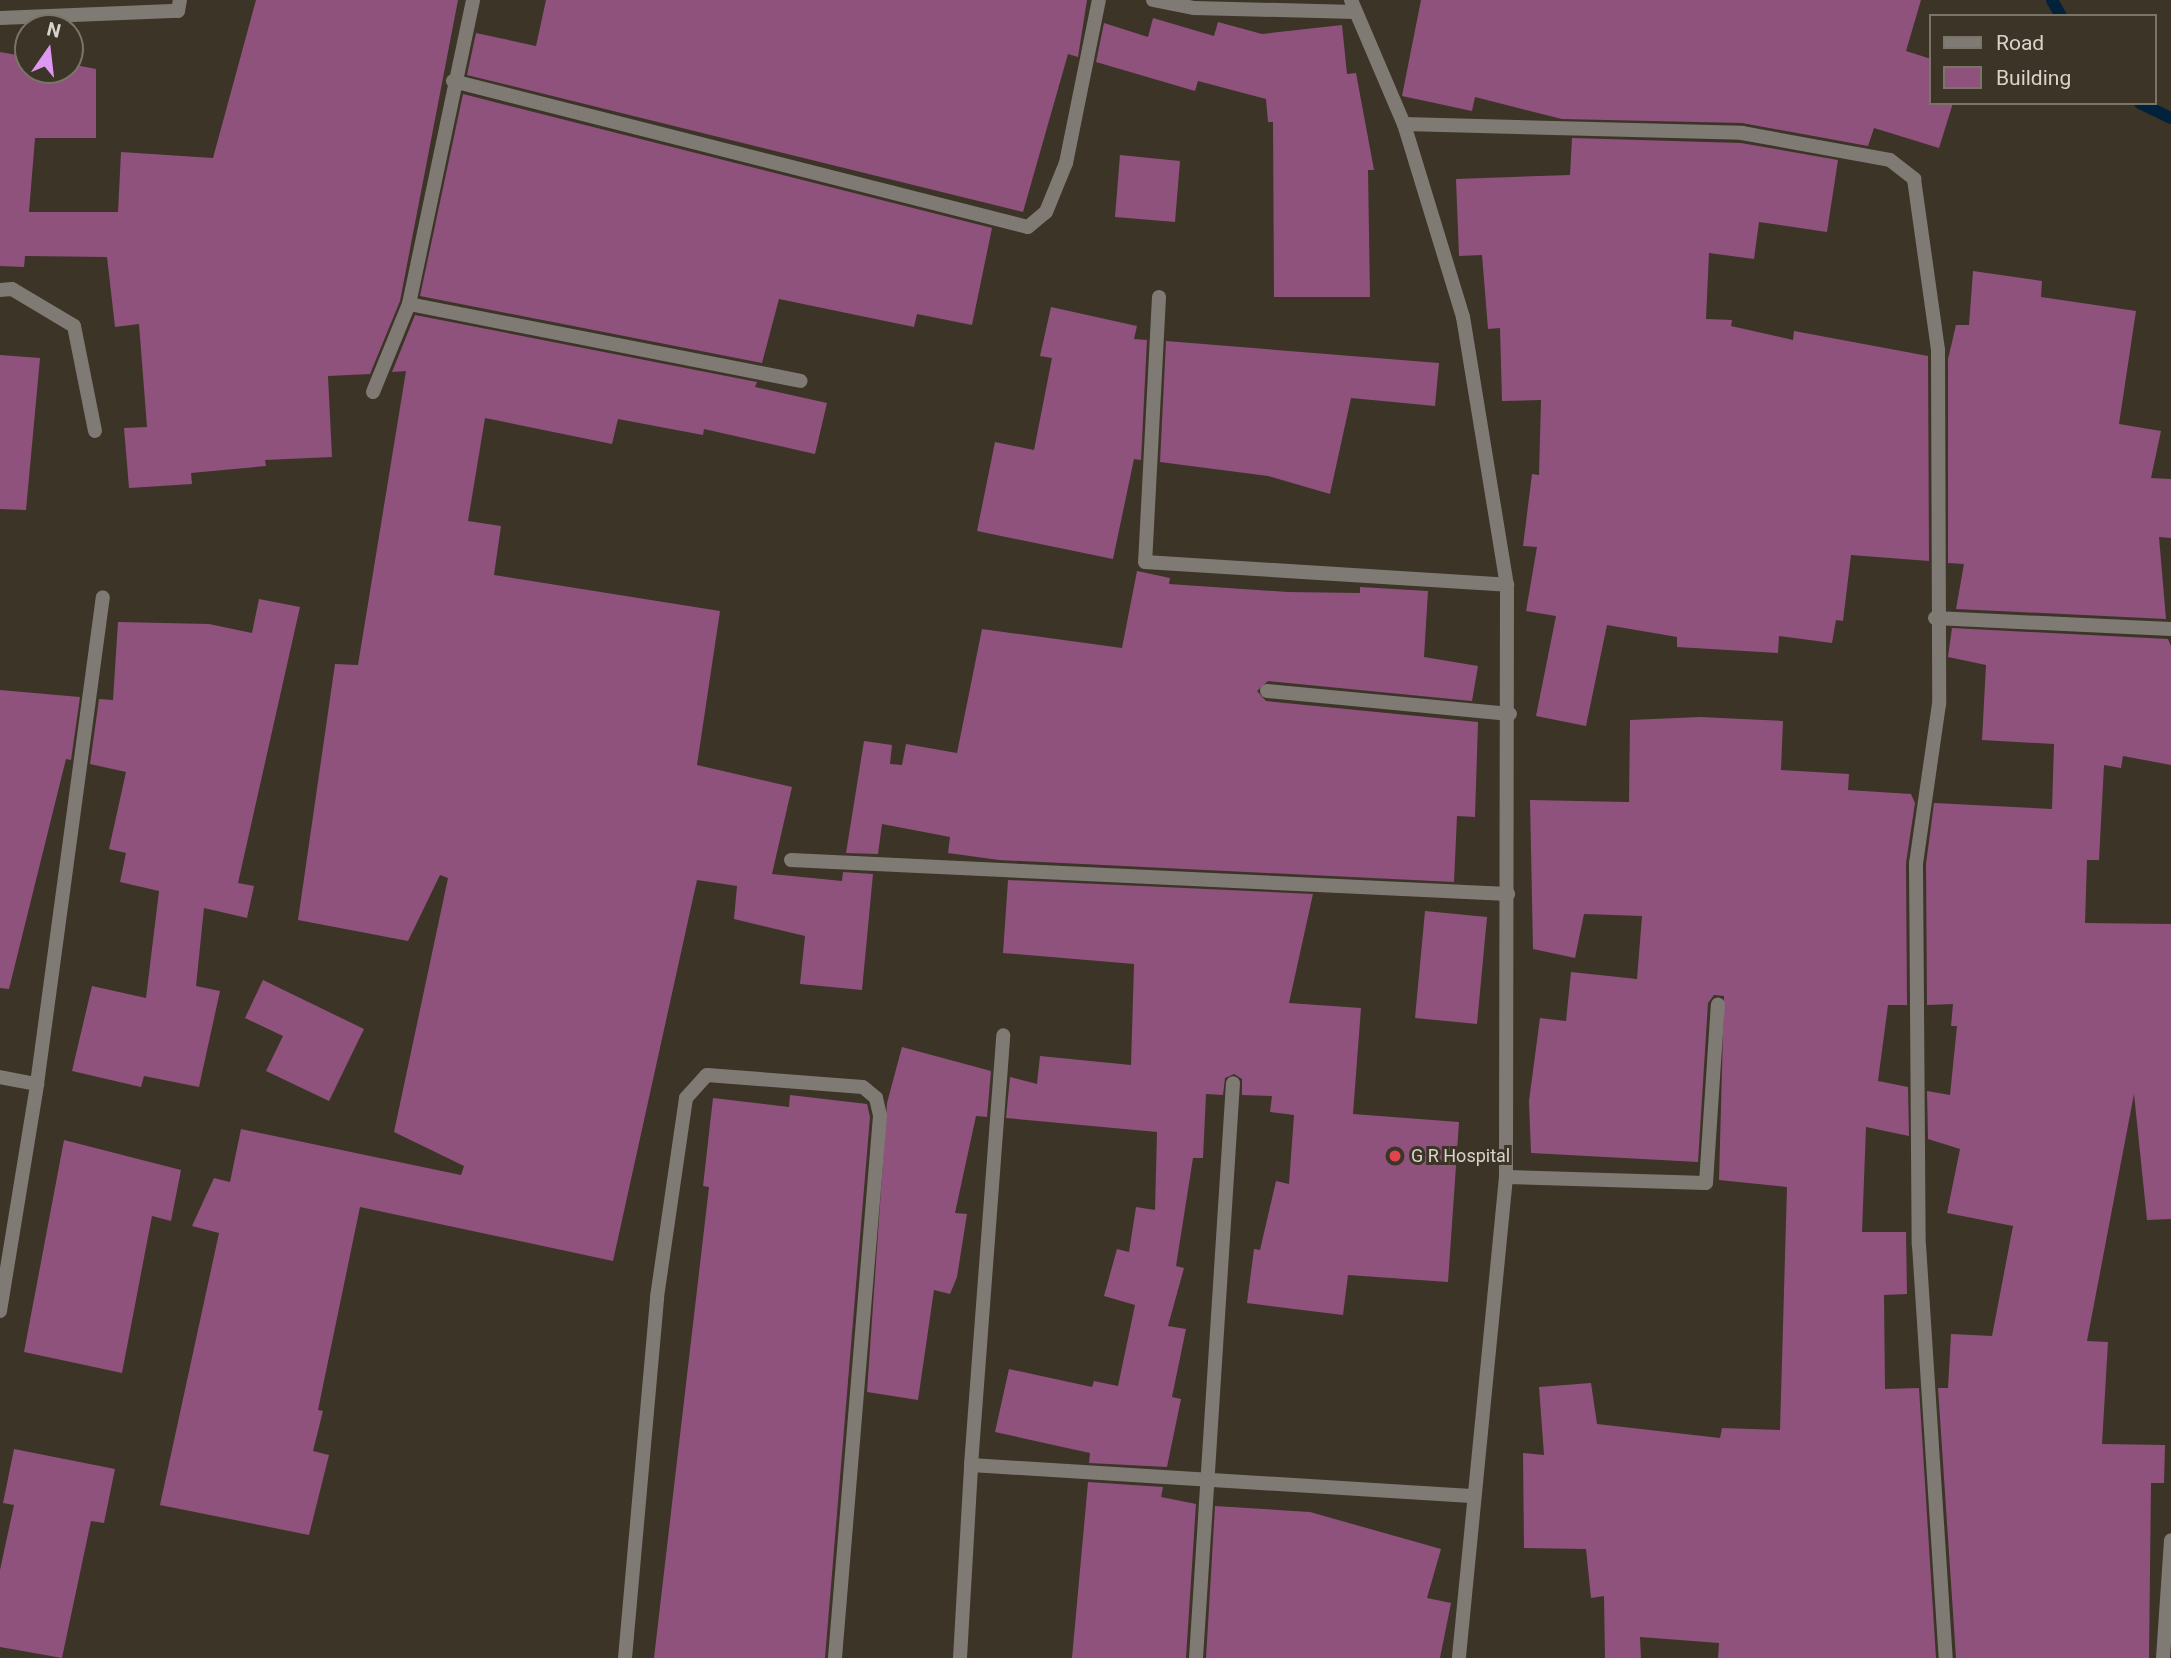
<!DOCTYPE html>
<style>
body{margin:0}
#map{position:relative;width:2171px;height:1658px;overflow:hidden;background:#3c3427;font-family:Roboto,sans-serif}
div>[style]{position:absolute}
.stream>*{height:12px;margin:-6px;padding:0 6px;transform-origin:6px;border-radius:6px;background:#02213a}
.building>*{inset:0;background:#8e527d}
.service>*{height:14px;margin:-7px;padding:0 7px;transform-origin:7px;border-radius:7px;background:#807a74}
.minor>*{height:14px;margin:-7px;padding:0 7px;transform-origin:7px;border-radius:7px;background:#807a74}
.dots>*{width:19px;height:19px;translate:-50% -50%;box-sizing:border-box;border:4px solid #3c3427;border-radius:50%}
span{translate:-50% -50%;white-space:nowrap;text-align:center;line-height:1.15;-webkit-text-stroke:6px #3c3427;paint-order:stroke}
.poi-label{font-size:18px;color:#d9d4cb}
.left{translate:0 -50%;text-align:left}
.legend{position:absolute;left:1929px;top:14px;width:228px;height:91px;box-sizing:border-box;background:#3c3427;border:2px solid #7b7469;margin:0;padding:9px 12px;list-style:none;font-size:21px;color:#d9d4cb}
.legend li{display:flex;align-items:center;gap:14px;height:35px}
.legend b{width:35px;border:2px solid #7b7469}
.north{position:absolute;left:14px;top:14px;width:70px;height:70px;box-sizing:border-box;background:#3c3427;border:2px solid #7b7469;border-radius:50%;rotate:14deg;font-size:19px;font-weight:700;line-height:28px;text-align:center;color:#d9d4cb}
.north::after{content:'';display:block;margin:auto;width:24px;height:32px;background:#df98f1;clip-path:polygon(50% 0,100% 100%,50% 72%,0 100%)}
</style>
<div id="map">
<div class="stream">
<div style="left:2052px;top:0;width:18px;rotate:61deg"></div>
<div style="left:2140px;top:103px;width:34px;rotate:26deg"></div>
</div>
<div class="building">
<div style="clip-path:polygon(256px 0,458px 0,400px 301px,370px 374px,328px 376px,332px 457px,265px 460px,266px 466px,191px 473px,192px 484px,129px 488px,124px 428px,147px 427px,139px 324px,115px 327px,107px 257px,25px 256px,24px 267px,0 266px,0 52px,28px 57px,28px 70px,70px 70px,70px 64px,96px 69px,96px 138px,35px 138px,29px 212px,118px 212px,121px 152px,213px 158px)"></div>
<div style="clip-path:polygon(546px 0,1087px 0,1078px 57px,1068px 54px,1023px 212px,467px 75px,476px 33px,536px 46px)"></div>
<div style="clip-path:polygon(1421px 0,1921px 0,1906px 51px,1931px 59px,1931px 103px,1953px 103px,1939px 148px,1874px 128px,1868px 146px,1742px 123px,1562px 119px,1475px 97px,1472px 111px,1402px 96px)"></div>
<div style="clip-path:polygon(1153px 18px,1214px 36px,1218px 22px,1262px 34px,1342px 25px,1347px 74px,1356px 73px,1374px 170px,1368px 170px,1370px 297px,1274px 297px,1273px 122px,1268px 122px,1266px 99px,1198px 81px,1195px 91px,1096px 62px,1104px 23px,1148px 37px)"></div>
<div style="clip-path:polygon(463px 94px,992px 228px,972px 325px,917px 314px,914px 327px,779px 299px,762px 363px,420px 296px)"></div>
<div style="clip-path:polygon(1572px 138px,1741px 143px,1838px 160px,1827px 232px,1759px 222px,1754px 259px,1709px 253px,1706px 319px,1732px 320px,1731px 326px,1793px 340px,1794px 331px,1928px 356px,1929px 561px,1851px 555px,1843px 621px,1836px 620px,1832px 643px,1779px 636px,1778px 653px,1677px 647px,1677px 637px,1607px 625px,1586px 726px,1536px 716px,1556px 616px,1526px 611px,1537px 547px,1523px 546px,1532px 474px,1539px 475px,1541px 400px,1502px 401px,1500px 328px,1488px 329px,1482px 255px,1459px 256px,1456px 179px,1570px 175px)"></div>
<div style="clip-path:polygon(1120px 155px,1180px 161px,1175px 222px,1115px 217px)"></div>
<div style="clip-path:polygon(1973px 271px,2042px 281px,2041px 297px,2136px 311px,2119px 424px,2161px 431px,2151px 478px,2171px 479px,2171px 538px,2159px 537px,2166px 619px,1956px 609px,1964px 564px,1948px 563px,1948px 359px,1956px 325px,1969px 325px)"></div>
<div style="clip-path:polygon(1051px 307px,1137px 326px,1134px 339px,1147px 340px,1141px 460px,1134px 459px,1113px 559px,977px 531px,995px 442px,1034px 450px,1052px 358px,1040px 356px)"></div>
<div style="clip-path:polygon(415px 315px,757px 382px,755px 387px,827px 403px,815px 454px,704px 429px,703px 435px,618px 419px,612px 444px,485px 418px,468px 521px,501px 526px,494px 575px,720px 611px,697px 765px,792px 787px,772px 874px,842px 881px,843px 872px,873px 874px,862px 990px,800px 984px,805px 936px,734px 919px,737px 886px,697px 880px,613px 1261px,360px 1207px,318px 1410px,323px 1411px,313px 1451px,329px 1455px,309px 1535px,160px 1505px,219px 1233px,192px 1226px,214px 1178px,230px 1182px,241px 1129px,461px 1175px,464px 1166px,394px 1132px,448px 878px,440px 875px,408px 941px,298px 920px,335px 664px,358px 665px,406px 371px,392px 372px)"></div>
<div style="clip-path:polygon(1166px 341px,1439px 363px,1435px 406px,1351px 398px,1330px 494px,1268px 476px,1160px 462px)"></div>
<div style="clip-path:polygon(0 355px,40px 358px,26px 510px,0 509px)"></div>
<div style="clip-path:polygon(1137px 571px,1170px 578px,1169px 584px,1288px 592px,1360px 593px,1360px 587px,1428px 591px,1424px 657px,1478px 666px,1472px 701px,1268px 681px,1257px 691px,1266px 701px,1478px 722px,1475px 817px,1457px 816px,1454px 882px,999px 860px,948px 853px,950px 837px,882px 824px,878px 854px,846px 853px,864px 741px,892px 745px,890px 764px,902px 765px,906px 744px,957px 753px,982px 629px,1122px 648px)"></div>
<div style="clip-path:polygon(259px 599px,300px 607px,238px 883px,254px 886px,247px 918px,204px 908px,196px 986px,220px 991px,199px 1087px,144px 1076px,141px 1087px,72px 1071px,92px 986px,146px 998px,159px 891px,120px 882px,126px 853px,109px 849px,126px 772px,90px 764px,99px 699px,113px 700px,118px 622px,209px 624px,252px 633px)"></div>
<div style="clip-path:polygon(1952px 628px,2168px 639px,2171px 646px,2171px 765px,2123px 756px,2121px 768px,2104px 765px,2099px 860px,2087px 860px,2085px 923px,2171px 924px,2171px 1219px,2147px 1220px,2134px 1094px,2087px 1341px,2108px 1342px,2102px 1444px,2165px 1445px,2164px 1483px,2151px 1483px,2149px 1658px,1956px 1658px,1938px 1388px,1948px 1388px,1951px 1334px,1992px 1336px,2013px 1226px,1947px 1213px,1960px 1149px,1928px 1139px,1927px 1091px,1950px 1095px,1957px 1026px,1951px 1026px,1953px 1004px,1927px 1005px,1926px 864px,1934px 803px,2052px 809px,2054px 744px,1982px 740px,1986px 665px,1948px 657px)"></div>
<div style="clip-path:polygon(0 690px,80px 697px,71px 760px,66px 759px,9px 989px,0 988px)"></div>
<div style="clip-path:polygon(1700px 717px,1783px 721px,1781px 770px,1849px 774px,1848px 790px,1911px 794px,1915px 803px,1906px 863px,1907px 1005px,1888px 1005px,1878px 1081px,1908px 1087px,1909px 1136px,1866px 1127px,1862px 1232px,1906px 1232px,1907px 1294px,1884px 1295px,1885px 1389px,1919px 1388px,1936px 1658px,1718px 1658px,1719px 1643px,1640px 1637px,1641px 1658px,1605px 1658px,1604px 1596px,1591px 1598px,1586px 1549px,1524px 1548px,1523px 1453px,1544px 1455px,1539px 1387px,1591px 1383px,1597px 1424px,1720px 1438px,1722px 1428px,1780px 1430px,1787px 1187px,1719px 1180px,1724px 996px,1714px 995px,1708px 1003px,1698px 1162px,1531px 1153px,1529px 1101px,1540px 1018px,1566px 1021px,1571px 972px,1637px 979px,1642px 916px,1584px 914px,1575px 958px,1533px 949px,1530px 800px,1629px 802px,1630px 720px)"></div>
<div style="clip-path:polygon(1008px 880px,1313px 894px,1289px 1003px,1361px 1008px,1353px 1114px,1459px 1122px,1448px 1282px,1348px 1275px,1343px 1315px,1247px 1303px,1254px 1249px,1260px 1250px,1276px 1181px,1289px 1184px,1294px 1115px,1270px 1112px,1272px 1096px,1242px 1095px,1242px 1079px,1234px 1074px,1225px 1078px,1223px 1095px,1206px 1094px,1203px 1158px,1193px 1158px,1176px 1266px,1184px 1268px,1168px 1326px,1186px 1329px,1172px 1397px,1181px 1399px,1167px 1467px,1089px 1463px,1090px 1453px,995px 1432px,1009px 1369px,1092px 1387px,1094px 1381px,1118px 1386px,1135px 1305px,1104px 1296px,1117px 1249px,1129px 1252px,1136px 1207px,1155px 1210px,1157px 1132px,1006px 1118px,1010px 1077px,1037px 1084px,1040px 1056px,1131px 1065px,1134px 964px,1003px 953px)"></div>
<div style="clip-path:polygon(1425px 911px,1487px 917px,1477px 1024px,1415px 1018px)"></div>
<div style="clip-path:polygon(263px 980px,364px 1029px,329px 1101px,266px 1071px,283px 1036px,245px 1018px)"></div>
<div style="clip-path:polygon(902px 1047px,991px 1071px,987px 1117px,976px 1116px,955px 1213px,967px 1214px,957px 1277px,950px 1294px,934px 1290px,918px 1400px,867px 1392px,887px 1103px)"></div>
<div style="clip-path:polygon(790px 1095px,867px 1104px,870px 1117px,825px 1658px,654px 1658px,709px 1187px,703px 1186px,713px 1098px,789px 1107px)"></div>
<div style="clip-path:polygon(64px 1140px,181px 1170px,171px 1221px,152px 1216px,122px 1373px,24px 1352px)"></div>
<div style="clip-path:polygon(14px 1449px,115px 1469px,104px 1523px,91px 1521px,62px 1658px,0 1647px,0 1570px,14px 1505px,3px 1503px)"></div>
<div style="clip-path:polygon(1088px 1482px,1163px 1487px,1161px 1497px,1196px 1504px,1186px 1658px,1072px 1658px)"></div>
<div style="clip-path:polygon(1215px 1506px,1310px 1512px,1441px 1549px,1427px 1598px,1451px 1603px,1440px 1658px,1206px 1658px)"></div>
</div>
<div class="service">
<div style="left:625px;top:1658px;width:362px;rotate:-84.9deg"></div>
<div style="left:657px;top:1297px;width:201px;rotate:-81.7deg"></div>
<div style="left:686px;top:1098px;width:31px;rotate:-48deg"></div>
<div style="left:707px;top:1075px;width:156px;rotate:4.4deg"></div>
<div style="left:863px;top:1087px;width:17px;rotate:40deg"></div>
<div style="left:876px;top:1098px;width:18px;rotate:77deg"></div>
<div style="left:880px;top:1116px;width:544px;rotate:94.75deg"></div>
</div>
<div class="minor">
<div style="left:1153px;top:0;width:42px;rotate:11deg"></div>
<div style="left:1194px;top:8px;width:161px;rotate:1.4deg"></div>
<div style="left:1351px;top:0;width:135px;rotate:66.9deg"></div>
<div style="left:1404px;top:124px;width:202px;rotate:73deg"></div>
<div style="left:1463px;top:317px;width:272px;rotate:80.7deg"></div>
<div style="left:1507px;top:585px;width:592px;rotate:90.1deg"></div>
<div style="left:1506px;top:1177px;width:483px;rotate:95.6deg"></div>
<div style="left:0;top:18px;width:178px;rotate:-2.3deg"></div>
<div style="left:178px;top:11px;width:11px;rotate:-80deg"></div>
<div style="left:453px;top:81px;width:593px;rotate:14.25deg"></div>
<div style="left:1028px;top:227px;width:23px;rotate:-40deg"></div>
<div style="left:1046px;top:212px;width:53px;rotate:-67.8deg"></div>
<div style="left:1066px;top:163px;width:166px;rotate:-78.6deg"></div>
<div style="left:1404px;top:124px;width:338px;rotate:1.5deg"></div>
<div style="left:1742px;top:133px;width:150px;rotate:10.3deg"></div>
<div style="left:1890px;top:160px;width:31px;rotate:38deg"></div>
<div style="left:1914px;top:179px;width:173px;rotate:82deg"></div>
<div style="left:1938px;top:350px;width:354px;rotate:89.8deg"></div>
<div style="left:1939px;top:704px;width:161px;rotate:98.2deg"></div>
<div style="left:1916px;top:863px;width:382px;rotate:89.6deg"></div>
<div style="left:1919px;top:1245px;width:414px;rotate:86.3deg"></div>
<div style="left:0;top:290px;width:12px;rotate:-5deg"></div>
<div style="left:12px;top:289px;width:72px;rotate:30.8deg"></div>
<div style="left:74px;top:326px;width:107px;rotate:78.7deg"></div>
<div style="left:1159px;top:297px;width:265px;rotate:93deg"></div>
<div style="left:1145px;top:562px;width:363px;rotate:3.6deg"></div>
<div style="left:409px;top:304px;width:399px;rotate:11.1deg"></div>
<div style="left:373px;top:392px;width:95px;rotate:-67.8deg"></div>
<div style="left:409px;top:304px;width:311px;rotate:-78.1deg"></div>
<div style="left:1935px;top:618px;width:236px;rotate:2.7deg"></div>
<div style="left:1267px;top:691px;width:244px;rotate:5.4deg"></div>
<div style="left:791px;top:860px;width:718px;rotate:2.71deg"></div>
<div style="left:0;top:1077px;width:38px;rotate:11deg"></div>
<div style="left:37px;top:1084px;width:491px;rotate:-82.3deg"></div>
<div style="left:1506px;top:1177px;width:200px;rotate:1.7deg"></div>
<div style="left:1706px;top:1183px;width:179px;rotate:-86.2deg"></div>
<div style="left:0;top:1311px;width:230px;rotate:-80.7deg"></div>
<div style="left:971px;top:1465px;width:431px;rotate:-85.7deg"></div>
<div style="left:960px;top:1658px;width:193px;rotate:-86.7deg"></div>
<div style="left:971px;top:1465px;width:501px;rotate:3.55deg"></div>
<div style="left:1196px;top:1658px;width:576px;rotate:-86.32deg"></div>
<div style="left:2163px;top:1658px;width:118px;rotate:-86.1deg"></div>
</div>
<div class="dots">
<div style="left:1395px;top:1156px;background:#e0444e"></div>
</div>
<div class="poi-label">
<span class="left" style="left:1411px;top:1156px">G R Hospital</span>
</div>
<ul class="legend">
<li><b style="height:9px;background:#807a74"></b>Road</li>
<li><b style="height:19px;background:#8e527d"></b>Building</li>
</ul>
<div class="north">N</div>
</div>
